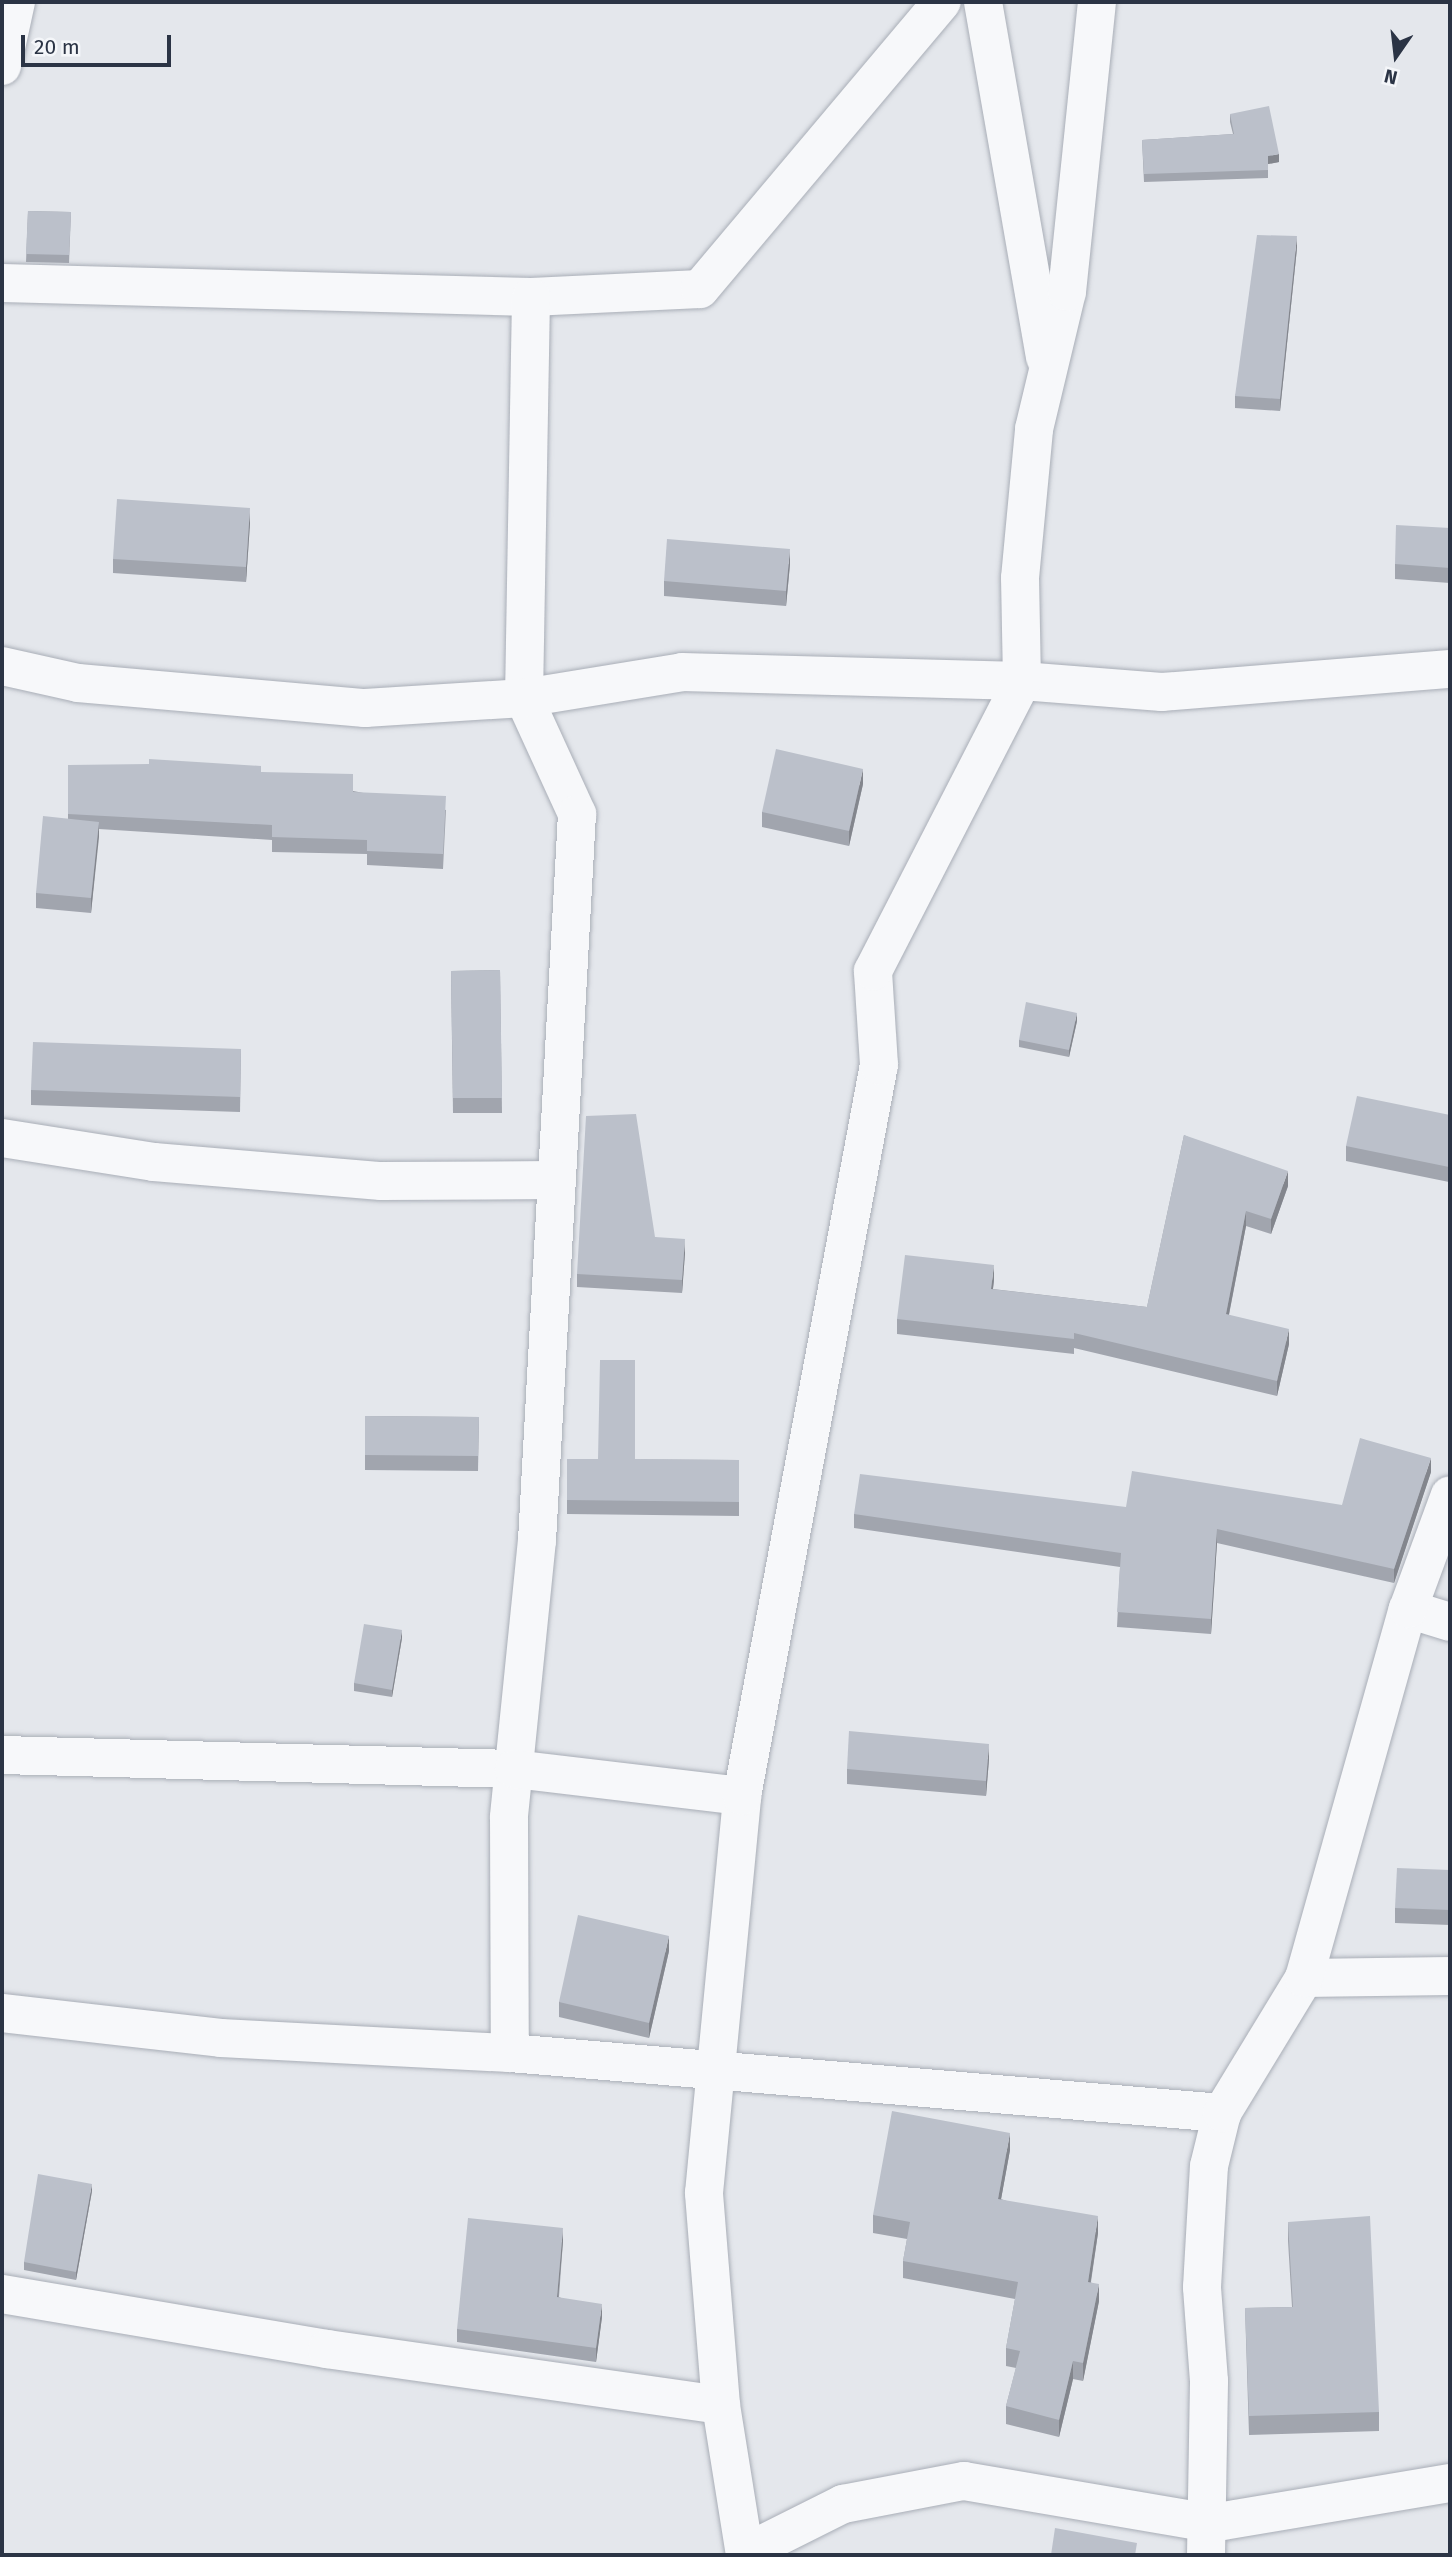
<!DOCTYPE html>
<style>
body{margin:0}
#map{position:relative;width:1452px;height:2557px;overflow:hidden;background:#e4e7ec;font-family:"Fira Sans",sans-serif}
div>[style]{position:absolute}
.roads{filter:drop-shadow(0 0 2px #a9aeb7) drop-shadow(0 0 2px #a9aeb7)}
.street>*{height:38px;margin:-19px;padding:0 19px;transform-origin:19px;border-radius:19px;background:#f7f8fa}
.wall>*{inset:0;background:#a1a5ae}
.shaded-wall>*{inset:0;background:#83868d}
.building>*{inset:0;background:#bbc0ca}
span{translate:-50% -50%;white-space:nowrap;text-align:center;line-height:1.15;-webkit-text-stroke:5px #f4f6f9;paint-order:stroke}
.frame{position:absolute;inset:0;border:4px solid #2b3445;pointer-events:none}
.north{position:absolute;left:1361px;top:21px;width:70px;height:70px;-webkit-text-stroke:5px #f4f6f9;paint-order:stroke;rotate:194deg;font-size:19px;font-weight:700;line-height:28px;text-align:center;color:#2b3445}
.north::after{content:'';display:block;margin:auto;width:24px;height:32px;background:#2b3445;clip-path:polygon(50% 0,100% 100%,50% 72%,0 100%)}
.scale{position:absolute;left:21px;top:35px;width:150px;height:32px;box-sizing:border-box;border:4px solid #2b3445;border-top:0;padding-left:9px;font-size:21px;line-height:24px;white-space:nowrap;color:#2b3445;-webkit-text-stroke:5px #f4f6f9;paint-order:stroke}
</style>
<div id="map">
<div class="roads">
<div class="street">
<div style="left:983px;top:2px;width:361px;rotate:80.1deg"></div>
<div style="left:2px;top:66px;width:66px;rotate:-77.7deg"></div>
<div style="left:2px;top:283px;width:529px;rotate:1.52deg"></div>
<div style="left:531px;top:297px;width:169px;rotate:-2.7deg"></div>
<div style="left:700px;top:289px;width:375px;rotate:-49.9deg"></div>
<div style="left:531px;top:297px;width:401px;rotate:91deg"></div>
<div style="left:524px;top:698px;width:128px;rotate:65.4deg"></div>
<div style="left:577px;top:814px;width:727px;rotate:93.15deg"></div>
<div style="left:537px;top:1540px;width:279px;rotate:95.8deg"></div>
<div style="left:509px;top:1818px;width:235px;rotate:89.8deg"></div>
<div style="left:510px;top:2053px;width:715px;rotate:4.82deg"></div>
<div style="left:2px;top:666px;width:78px;rotate:12.6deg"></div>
<div style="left:78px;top:683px;width:288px;rotate:5deg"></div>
<div style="left:365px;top:708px;width:159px;rotate:-3.6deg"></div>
<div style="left:524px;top:698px;width:160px;rotate:-9.3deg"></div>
<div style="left:682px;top:672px;width:340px;rotate:1.5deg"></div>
<div style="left:1022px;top:681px;width:140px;rotate:4.5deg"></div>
<div style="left:1162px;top:692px;width:289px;rotate:-4.6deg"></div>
<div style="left:2px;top:1138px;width:154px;rotate:9deg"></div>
<div style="left:154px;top:1162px;width:228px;rotate:4.8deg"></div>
<div style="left:381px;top:1181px;width:174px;rotate:-0.3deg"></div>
<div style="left:1408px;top:1609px;width:44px;rotate:17.2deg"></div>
<div style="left:2px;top:1755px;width:512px;rotate:1.57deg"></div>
<div style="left:514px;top:1769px;width:230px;rotate:6.8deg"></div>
<div style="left:1304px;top:1978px;width:146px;rotate:-0.8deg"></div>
<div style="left:2px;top:2013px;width:220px;rotate:6.5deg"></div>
<div style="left:221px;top:2038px;width:289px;rotate:3deg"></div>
<div style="left:2px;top:2294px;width:330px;rotate:9.6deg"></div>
<div style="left:327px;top:2349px;width:398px;rotate:8.1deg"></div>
<div style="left:745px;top:2553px;width:110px;rotate:-26.6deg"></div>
<div style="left:843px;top:2504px;width:123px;rotate:-10.8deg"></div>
<div style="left:964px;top:2481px;width:251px;rotate:9.7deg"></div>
<div style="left:1211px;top:2523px;width:242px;rotate:-9.5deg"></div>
<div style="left:745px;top:2555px;width:152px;rotate:-99.1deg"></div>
<div style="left:721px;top:2405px;width:213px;rotate:-94.6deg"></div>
<div style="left:704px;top:2193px;width:399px;rotate:-84.5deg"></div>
<div style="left:742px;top:1796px;width:744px;rotate:-79.39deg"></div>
<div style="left:879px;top:1065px;width:94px;rotate:-93.7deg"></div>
<div style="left:873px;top:971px;width:326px;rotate:-62.8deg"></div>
<div style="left:1022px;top:681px;width:103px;rotate:-91.1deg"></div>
<div style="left:1020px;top:578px;width:150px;rotate:-84.6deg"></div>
<div style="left:1034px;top:429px;width:141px;rotate:-76.5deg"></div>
<div style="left:1067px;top:292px;width:292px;rotate:-84.1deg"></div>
<div style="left:1206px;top:2555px;width:174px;rotate:-89deg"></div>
<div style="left:1209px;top:2381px;width:94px;rotate:-94.3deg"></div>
<div style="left:1202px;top:2287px;width:121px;rotate:-86.7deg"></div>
<div style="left:1209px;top:2166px;width:55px;rotate:-76.2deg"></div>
<div style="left:1222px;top:2113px;width:158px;rotate:-58.7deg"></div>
<div style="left:1304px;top:1978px;width:383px;rotate:-74.3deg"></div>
<div style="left:1408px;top:1609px;width:121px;rotate:-69.8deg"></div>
</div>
</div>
<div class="wall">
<div style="clip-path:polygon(1230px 114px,1279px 162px,1268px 164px,1268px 178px,1144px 182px,1142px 140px,1233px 134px,1230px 122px)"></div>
<div style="clip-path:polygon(28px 211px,71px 212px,69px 263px,26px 262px)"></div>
<div style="clip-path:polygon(1297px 248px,1280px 411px,1235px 408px,1235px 396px)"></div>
<div style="clip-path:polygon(250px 523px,246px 582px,113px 573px,113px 559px)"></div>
<div style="clip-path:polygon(1450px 528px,1450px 583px,1395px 579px,1395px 564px)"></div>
<div style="clip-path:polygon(790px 564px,786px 606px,664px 596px,664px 581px)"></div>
<div style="clip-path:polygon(68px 765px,261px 772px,446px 810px,443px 869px,367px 865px,367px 854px,272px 852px,272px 840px,99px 829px,91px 913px,36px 908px,36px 893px,68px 819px)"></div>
<div style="clip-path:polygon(863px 784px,849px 846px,762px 827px,762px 812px)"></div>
<div style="clip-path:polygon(500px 970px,502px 1113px,453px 1113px,451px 971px)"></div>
<div style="clip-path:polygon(1077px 1021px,1069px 1057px,1019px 1047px,1019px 1040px)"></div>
<div style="clip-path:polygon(241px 1049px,240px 1112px,31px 1105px,31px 1090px)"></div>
<div style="clip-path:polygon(1450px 1115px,1449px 1182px,1346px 1161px,1346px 1146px)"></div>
<div style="clip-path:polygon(1184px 1135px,1288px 1186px,1271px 1234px,1246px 1226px,1229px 1315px,1289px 1344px,1277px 1396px,1074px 1348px,1074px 1354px,897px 1334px,897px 1319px,994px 1280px,993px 1289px,1147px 1307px)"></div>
<div style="clip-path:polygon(655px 1237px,685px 1253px,682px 1293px,577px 1287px,577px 1274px)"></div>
<div style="clip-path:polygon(365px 1416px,479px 1417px,478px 1471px,365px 1470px)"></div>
<div style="clip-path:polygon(567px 1459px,739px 1460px,739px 1516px,567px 1514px)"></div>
<div style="clip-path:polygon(1431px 1472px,1394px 1583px,1217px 1543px,1211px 1634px,1117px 1627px,1120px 1567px,854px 1528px,854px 1514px,1126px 1507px,1342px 1505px)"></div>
<div style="clip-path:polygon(402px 1638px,392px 1697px,354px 1691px,354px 1683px)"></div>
<div style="clip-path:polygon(989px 1759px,986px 1796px,847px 1784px,847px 1769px)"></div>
<div style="clip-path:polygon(1450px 1870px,1450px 1925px,1395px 1923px,1395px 1908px)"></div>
<div style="clip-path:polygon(669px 1951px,649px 2038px,559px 2017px,559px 2002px)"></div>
<div style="clip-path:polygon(1010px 2150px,1001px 2199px,1098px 2233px,1091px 2282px,1099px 2301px,1083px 2381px,1073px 2379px,1059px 2437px,1006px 2424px,1006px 2406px,1016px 2368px,1006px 2366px,1006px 2348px,1015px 2299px,903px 2278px,903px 2261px,907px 2239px,873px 2233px,873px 2215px)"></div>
<div style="clip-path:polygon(92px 2191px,76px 2280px,24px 2270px,24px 2262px)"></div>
<div style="clip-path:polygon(1288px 2222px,1379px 2412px,1379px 2431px,1249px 2435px,1245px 2308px,1292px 2307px,1288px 2241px)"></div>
<div style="clip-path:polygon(563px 2241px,559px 2297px,602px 2317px,596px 2362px,457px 2342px,457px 2329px)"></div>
</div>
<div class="shaded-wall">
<div style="clip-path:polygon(1279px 154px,1279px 162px,1268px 164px,1268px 156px)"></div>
<div style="clip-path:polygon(1297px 236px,1297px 248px,1280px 411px,1280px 399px)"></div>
<div style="clip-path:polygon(250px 508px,250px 523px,246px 582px,246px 567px)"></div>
<div style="clip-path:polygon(790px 549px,790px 564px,786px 606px,786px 591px)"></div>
<div style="clip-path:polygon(863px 769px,863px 784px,849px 846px,849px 831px)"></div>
<div style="clip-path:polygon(99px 822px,99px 837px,91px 913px,91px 898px)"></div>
<div style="clip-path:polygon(1077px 1013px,1077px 1021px,1069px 1057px,1069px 1050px)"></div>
<div style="clip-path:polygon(1450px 1161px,1450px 1175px,1449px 1182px,1449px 1167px)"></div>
<div style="clip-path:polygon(1288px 1171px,1288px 1186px,1271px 1234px,1271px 1219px)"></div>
<div style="clip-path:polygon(1246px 1211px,1246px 1226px,1226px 1329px,1226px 1314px)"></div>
<div style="clip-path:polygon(685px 1239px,685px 1253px,682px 1293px,682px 1280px)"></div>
<div style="clip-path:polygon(994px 1265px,994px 1280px,991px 1304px,991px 1289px)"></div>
<div style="clip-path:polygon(1289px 1329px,1289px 1344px,1277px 1396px,1277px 1381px)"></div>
<div style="clip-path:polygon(1431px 1458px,1431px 1472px,1394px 1583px,1394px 1569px)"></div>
<div style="clip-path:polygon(1217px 1529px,1217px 1543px,1211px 1634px,1211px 1619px)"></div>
<div style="clip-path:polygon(402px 1630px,402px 1638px,392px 1697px,392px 1690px)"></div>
<div style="clip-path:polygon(989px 1744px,989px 1759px,986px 1796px,986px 1781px)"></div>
<div style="clip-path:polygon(669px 1936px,669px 1951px,649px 2038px,649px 2023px)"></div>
<div style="clip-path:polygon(1010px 2133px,1010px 2150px,998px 2216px,998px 2199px)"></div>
<div style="clip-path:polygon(92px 2184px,92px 2191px,76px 2280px,76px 2272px)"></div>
<div style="clip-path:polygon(1098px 2216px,1098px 2233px,1088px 2299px,1088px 2282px)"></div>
<div style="clip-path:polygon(563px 2228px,563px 2241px,557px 2311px,557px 2297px)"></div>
<div style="clip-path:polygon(1099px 2284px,1099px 2301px,1083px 2381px,1083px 2363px)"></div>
<div style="clip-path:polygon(602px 2304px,602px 2317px,596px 2362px,596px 2348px)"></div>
<div style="clip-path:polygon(1073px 2361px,1073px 2379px,1059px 2437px,1059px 2420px)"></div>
</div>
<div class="building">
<div style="clip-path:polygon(1269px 106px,1279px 154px,1268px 156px,1268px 170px,1144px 174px,1142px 140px,1234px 134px,1230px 114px)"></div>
<div style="clip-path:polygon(28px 211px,71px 212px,69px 255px,26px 254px)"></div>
<div style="clip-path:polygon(1257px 235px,1297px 236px,1280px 399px,1235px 396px)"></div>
<div style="clip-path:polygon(117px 499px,250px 508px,246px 567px,113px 559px)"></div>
<div style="clip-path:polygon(1396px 525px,1450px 528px,1450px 568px,1395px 564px)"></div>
<div style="clip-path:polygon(667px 539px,790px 549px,786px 591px,664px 581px)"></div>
<div style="clip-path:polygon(776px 749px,863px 769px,849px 831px,762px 812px)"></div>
<div style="clip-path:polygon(149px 759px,261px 766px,261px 772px,353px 774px,353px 792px,446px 796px,443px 854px,367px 851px,367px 840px,272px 837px,272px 825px,68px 814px,68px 765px,149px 764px)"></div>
<div style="clip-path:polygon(43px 816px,99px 822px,91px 898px,36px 893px)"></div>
<div style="clip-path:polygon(500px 970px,502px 1098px,453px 1098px,451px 971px)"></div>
<div style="clip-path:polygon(1026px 1002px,1077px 1013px,1069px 1050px,1019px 1040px)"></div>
<div style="clip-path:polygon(33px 1042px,241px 1049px,240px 1097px,31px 1090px)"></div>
<div style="clip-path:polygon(1357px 1096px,1450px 1115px,1450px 1161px,1449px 1167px,1346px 1146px)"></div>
<div style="clip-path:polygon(636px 1114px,655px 1237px,685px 1239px,682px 1280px,577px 1274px,586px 1116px)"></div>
<div style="clip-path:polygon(1184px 1135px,1288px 1171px,1271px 1219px,1246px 1211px,1226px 1314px,1289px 1329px,1277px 1381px,1074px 1333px,1074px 1339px,897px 1319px,905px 1255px,994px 1265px,991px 1289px,1147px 1307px)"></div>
<div style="clip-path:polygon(600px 1360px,635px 1360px,635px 1459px,739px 1460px,739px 1502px,567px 1500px,567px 1459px,598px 1459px)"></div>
<div style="clip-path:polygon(365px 1416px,479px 1417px,478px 1456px,365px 1455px)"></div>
<div style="clip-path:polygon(1360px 1438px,1431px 1458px,1394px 1569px,1217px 1529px,1211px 1619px,1117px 1612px,1121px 1553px,854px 1514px,860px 1474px,1126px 1507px,1132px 1471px,1342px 1505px)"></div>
<div style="clip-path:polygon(364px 1624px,402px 1630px,392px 1690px,354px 1683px)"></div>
<div style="clip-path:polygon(849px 1731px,989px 1744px,986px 1781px,847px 1769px)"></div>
<div style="clip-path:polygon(1397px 1868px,1450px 1870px,1450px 1910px,1395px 1908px)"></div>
<div style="clip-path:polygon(578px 1915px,669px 1936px,649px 2023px,559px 2002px)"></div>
<div style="clip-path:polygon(892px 2111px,1010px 2133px,998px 2199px,1098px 2216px,1088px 2282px,1099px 2284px,1083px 2363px,1073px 2361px,1059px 2420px,1006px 2406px,1020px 2351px,1006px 2348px,1018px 2282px,903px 2261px,910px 2222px,873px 2215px)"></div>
<div style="clip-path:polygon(38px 2174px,92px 2184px,76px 2272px,24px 2262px)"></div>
<div style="clip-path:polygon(1370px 2216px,1379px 2412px,1249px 2416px,1245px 2308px,1293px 2307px,1288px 2222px)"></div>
<div style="clip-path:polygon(468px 2218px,563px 2228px,557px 2297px,602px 2304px,596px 2348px,457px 2329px)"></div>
<div style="clip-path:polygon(1055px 2528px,1137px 2543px,1135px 2555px,1051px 2555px)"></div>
</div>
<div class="frame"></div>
<div class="north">N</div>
<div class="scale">20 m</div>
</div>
